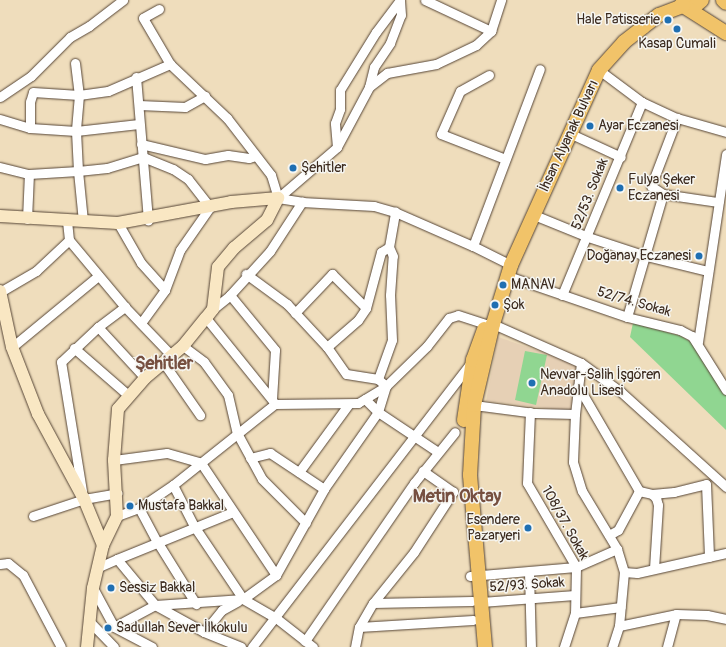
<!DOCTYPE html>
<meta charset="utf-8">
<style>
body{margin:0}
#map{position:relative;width:726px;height:647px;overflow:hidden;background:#efddbc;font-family:Pangolin,sans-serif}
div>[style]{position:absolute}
.built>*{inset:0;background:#e6d0b5}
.green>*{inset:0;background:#90d691}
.roads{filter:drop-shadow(0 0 1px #564536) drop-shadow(0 0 1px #564536)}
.street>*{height:9px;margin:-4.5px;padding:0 4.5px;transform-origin:4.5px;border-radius:4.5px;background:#fff}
.secondary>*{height:12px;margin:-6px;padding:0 6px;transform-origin:6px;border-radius:6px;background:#f9e7c3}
.primary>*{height:14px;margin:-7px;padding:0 7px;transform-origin:7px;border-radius:7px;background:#f1c369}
.dots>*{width:11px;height:11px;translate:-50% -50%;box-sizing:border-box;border:2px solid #f6f6f2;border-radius:50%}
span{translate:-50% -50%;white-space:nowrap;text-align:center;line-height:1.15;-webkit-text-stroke:3px #f6f6f2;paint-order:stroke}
.poi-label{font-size:14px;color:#3b2a1e}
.right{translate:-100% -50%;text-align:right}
.left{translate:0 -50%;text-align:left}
.street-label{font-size:14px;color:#3b2a1e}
.district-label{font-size:18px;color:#764f40;font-weight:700}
</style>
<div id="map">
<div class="built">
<div style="clip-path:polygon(498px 337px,577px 364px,570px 411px,486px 401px)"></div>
</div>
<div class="green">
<div style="clip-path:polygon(633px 323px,681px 336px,696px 345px,726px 395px,726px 430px,630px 337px)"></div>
<div style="clip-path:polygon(525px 351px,547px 355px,536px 405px,515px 400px)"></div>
</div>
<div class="roads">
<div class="street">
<div style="left:425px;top:0;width:73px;rotate:25.2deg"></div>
<div style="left:159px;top:9px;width:18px;rotate:151deg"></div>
<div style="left:143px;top:18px;width:53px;rotate:59.6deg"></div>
<div style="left:75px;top:63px;width:32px;rotate:83deg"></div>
<div style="left:79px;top:95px;width:36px;rotate:95deg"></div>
<div style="left:76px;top:131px;width:40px;rotate:87.1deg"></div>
<div style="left:78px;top:171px;width:50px;rotate:84.3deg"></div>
<div style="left:599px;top:70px;width:54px;rotate:36.7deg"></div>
<div style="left:642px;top:102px;width:38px;rotate:25deg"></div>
<div style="left:677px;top:118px;width:51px;rotate:15.9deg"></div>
<div style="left:489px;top:75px;width:33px;rotate:151deg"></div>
<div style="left:460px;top:91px;width:47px;rotate:113.8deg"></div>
<div style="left:441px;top:134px;width:69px;rotate:21.3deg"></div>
<div style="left:136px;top:77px;width:144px;rotate:85.2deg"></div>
<div style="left:369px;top:87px;width:21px;rotate:-76deg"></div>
<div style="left:374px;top:67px;width:29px;rotate:-56deg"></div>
<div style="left:390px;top:43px;width:30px;rotate:-69deg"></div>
<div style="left:401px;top:15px;width:14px;rotate:-94deg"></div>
<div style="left:0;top:97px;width:37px;rotate:-34deg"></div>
<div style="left:31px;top:76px;width:55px;rotate:-45deg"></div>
<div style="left:70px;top:37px;width:22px;rotate:-30deg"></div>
<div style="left:89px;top:26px;width:43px;rotate:-37.4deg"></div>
<div style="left:139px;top:105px;width:46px;rotate:2.5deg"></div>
<div style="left:185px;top:107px;width:23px;rotate:-29deg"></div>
<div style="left:0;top:119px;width:31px;rotate:17deg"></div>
<div style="left:30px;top:128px;width:46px;rotate:3.7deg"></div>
<div style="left:76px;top:131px;width:63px;rotate:-6.3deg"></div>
<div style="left:30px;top:128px;width:26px;rotate:-90deg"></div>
<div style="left:30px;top:102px;width:10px;rotate:-73deg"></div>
<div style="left:33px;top:92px;width:46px;rotate:3.7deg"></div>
<div style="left:79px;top:95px;width:29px;rotate:-8deg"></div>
<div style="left:108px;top:91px;width:68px;rotate:-23.5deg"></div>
<div style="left:170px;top:64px;width:79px;rotate:43.5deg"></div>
<div style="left:227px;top:118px;width:72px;rotate:52.3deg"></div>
<div style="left:271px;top:175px;width:24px;rotate:73deg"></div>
<div style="left:569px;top:133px;width:57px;rotate:24.8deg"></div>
<div style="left:141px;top:144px;width:66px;rotate:13.2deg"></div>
<div style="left:205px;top:159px;width:23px;rotate:-10deg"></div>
<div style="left:228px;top:155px;width:21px;rotate:8deg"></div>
<div style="left:249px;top:158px;width:6px;rotate:-18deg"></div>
<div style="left:337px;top:147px;width:24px;rotate:-95deg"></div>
<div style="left:335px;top:123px;width:15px;rotate:-70deg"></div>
<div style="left:340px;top:109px;width:19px;rotate:-90deg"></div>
<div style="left:340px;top:90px;width:68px;rotate:-58.2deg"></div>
<div style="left:376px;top:32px;width:40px;rotate:-53deg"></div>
<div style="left:0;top:167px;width:30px;rotate:14deg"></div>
<div style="left:29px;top:174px;width:49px;rotate:-3.5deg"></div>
<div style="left:78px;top:171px;width:29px;rotate:-6deg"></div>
<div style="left:107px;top:168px;width:38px;rotate:-17deg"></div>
<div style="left:143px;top:157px;width:32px;rotate:22deg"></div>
<div style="left:173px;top:169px;width:18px;rotate:34deg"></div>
<div style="left:188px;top:179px;width:36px;rotate:52deg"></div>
<div style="left:210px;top:207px;width:52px;rotate:124.9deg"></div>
<div style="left:180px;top:250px;width:43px;rotate:110.6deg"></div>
<div style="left:165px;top:290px;width:41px;rotate:126deg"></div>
<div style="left:663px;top:194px;width:56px;rotate:8.3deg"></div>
<div style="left:278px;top:198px;width:78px;rotate:-40.8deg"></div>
<div style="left:337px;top:147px;width:68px;rotate:-61.9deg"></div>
<div style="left:369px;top:87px;width:23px;rotate:-38deg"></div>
<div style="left:387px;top:73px;width:50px;rotate:-10.4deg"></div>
<div style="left:436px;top:64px;width:44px;rotate:-25.4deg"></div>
<div style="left:476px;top:45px;width:21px;rotate:-43deg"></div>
<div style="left:491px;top:31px;width:33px;rotate:-72deg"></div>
<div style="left:278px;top:198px;width:24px;rotate:9deg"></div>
<div style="left:302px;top:202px;width:72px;rotate:3.2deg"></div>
<div style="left:374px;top:206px;width:22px;rotate:16deg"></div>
<div style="left:395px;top:212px;width:85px;rotate:23.6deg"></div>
<div style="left:473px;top:246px;width:42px;rotate:26.6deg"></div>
<div style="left:534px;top:215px;width:58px;rotate:22.2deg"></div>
<div style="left:588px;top:237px;width:61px;rotate:18.1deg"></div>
<div style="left:646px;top:256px;width:64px;rotate:13.6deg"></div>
<div style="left:27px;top:219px;width:45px;rotate:-87.5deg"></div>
<div style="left:67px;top:221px;width:19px;rotate:84deg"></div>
<div style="left:69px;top:240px;width:87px;rotate:50.1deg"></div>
<div style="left:125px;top:307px;width:66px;rotate:46.2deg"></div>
<div style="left:118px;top:223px;width:46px;rotate:60.1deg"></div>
<div style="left:141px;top:263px;width:36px;rotate:48deg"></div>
<div style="left:473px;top:246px;width:189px;rotate:-69.3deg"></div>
<div style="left:508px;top:276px;width:126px;rotate:19deg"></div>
<div style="left:627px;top:317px;width:55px;rotate:13.8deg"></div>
<div style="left:680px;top:330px;width:13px;rotate:27deg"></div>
<div style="left:692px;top:336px;width:64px;rotate:57.8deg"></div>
<div style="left:0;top:292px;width:42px;rotate:-30.3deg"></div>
<div style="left:36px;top:271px;width:45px;rotate:-43.2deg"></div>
<div style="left:230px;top:295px;width:71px;rotate:50.7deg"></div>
<div style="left:275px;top:350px;width:49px;rotate:93.5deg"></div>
<div style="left:562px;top:295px;width:209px;rotate:-67.5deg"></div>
<div style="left:213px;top:309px;width:22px;rotate:-39deg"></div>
<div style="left:230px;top:295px;width:59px;rotate:-47.7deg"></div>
<div style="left:270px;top:251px;width:59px;rotate:-56.9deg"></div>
<div style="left:295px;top:313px;width:54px;rotate:-46.5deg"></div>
<div style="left:332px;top:274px;width:48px;rotate:45deg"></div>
<div style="left:627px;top:317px;width:128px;rotate:-73.7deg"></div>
<div style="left:663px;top:194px;width:14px;rotate:-146deg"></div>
<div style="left:651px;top:186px;width:73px;rotate:-69.1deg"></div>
<div style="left:206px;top:318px;width:107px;rotate:51.1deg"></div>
<div style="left:493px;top:324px;width:96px;rotate:23.9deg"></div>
<div style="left:581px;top:363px;width:49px;rotate:35.9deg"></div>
<div style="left:621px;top:392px;width:142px;rotate:42.1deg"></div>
<div style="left:98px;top:327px;width:69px;rotate:47.3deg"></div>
<div style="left:698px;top:342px;width:190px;rotate:-81.5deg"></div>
<div style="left:183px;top:346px;width:26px;rotate:37deg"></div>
<div style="left:204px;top:362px;width:41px;rotate:54deg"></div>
<div style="left:228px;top:395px;width:39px;rotate:77deg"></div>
<div style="left:237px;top:433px;width:52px;rotate:61.5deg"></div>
<div style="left:262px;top:479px;width:62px;rotate:45deg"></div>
<div style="left:12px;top:347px;width:112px;rotate:-39.5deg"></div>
<div style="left:327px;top:347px;width:41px;rotate:-41.1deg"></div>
<div style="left:358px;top:320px;width:14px;rotate:-56deg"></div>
<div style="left:366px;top:308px;width:58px;rotate:-75deg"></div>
<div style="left:381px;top:252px;width:9px;rotate:-32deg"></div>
<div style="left:389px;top:247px;width:36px;rotate:-80deg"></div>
<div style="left:74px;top:348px;width:72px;rotate:41deg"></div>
<div style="left:163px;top:362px;width:65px;rotate:55.1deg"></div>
<div style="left:581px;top:363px;width:51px;rotate:96.7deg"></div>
<div style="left:575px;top:414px;width:48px;rotate:92.4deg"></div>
<div style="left:573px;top:462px;width:30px;rotate:73deg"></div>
<div style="left:582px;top:491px;width:68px;rotate:58.9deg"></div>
<div style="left:617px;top:549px;width:24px;rotate:73deg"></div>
<div style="left:624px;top:572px;width:54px;rotate:95.3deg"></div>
<div style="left:619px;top:626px;width:22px;rotate:108deg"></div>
<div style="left:378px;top:379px;width:41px;rotate:-70.3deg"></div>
<div style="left:392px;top:340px;width:45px;rotate:-92.5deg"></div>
<div style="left:390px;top:295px;width:39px;rotate:-86deg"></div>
<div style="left:393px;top:256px;width:10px;rotate:-114deg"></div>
<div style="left:578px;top:386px;width:121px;rotate:59.8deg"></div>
<div style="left:639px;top:491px;width:13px;rotate:13deg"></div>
<div style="left:652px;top:494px;width:6px;rotate:45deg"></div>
<div style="left:656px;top:498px;width:7px;rotate:74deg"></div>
<div style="left:658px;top:505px;width:63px;rotate:93.6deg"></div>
<div style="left:365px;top:399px;width:18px;rotate:45deg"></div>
<div style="left:378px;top:412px;width:72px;rotate:33.7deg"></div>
<div style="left:474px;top:405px;width:62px;rotate:7.5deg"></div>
<div style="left:535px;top:413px;width:40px;rotate:1.4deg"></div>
<div style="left:530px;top:412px;width:71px;rotate:92.4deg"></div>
<div style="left:527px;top:483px;width:97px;rotate:59.7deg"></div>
<div style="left:576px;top:567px;width:46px;rotate:91.2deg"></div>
<div style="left:575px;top:613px;width:36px;rotate:108deg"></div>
<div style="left:250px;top:458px;width:21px;rotate:-14deg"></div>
<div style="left:270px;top:453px;width:65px;rotate:33.7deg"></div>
<div style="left:114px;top:460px;width:53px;rotate:-7.5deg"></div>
<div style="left:167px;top:453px;width:35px;rotate:16deg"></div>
<div style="left:201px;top:463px;width:135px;rotate:56.2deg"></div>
<div style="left:299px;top:472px;width:83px;rotate:-53.8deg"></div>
<div style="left:173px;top:485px;width:46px;rotate:62.9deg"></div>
<div style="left:194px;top:526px;width:88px;rotate:56.1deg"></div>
<div style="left:243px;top:599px;width:38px;rotate:30deg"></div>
<div style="left:276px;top:618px;width:47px;rotate:38.1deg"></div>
<div style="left:82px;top:491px;width:131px;rotate:-99.2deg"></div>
<div style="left:61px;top:362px;width:51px;rotate:-43.4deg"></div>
<div style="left:98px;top:327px;width:34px;rotate:-37deg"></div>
<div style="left:652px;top:494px;width:22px;rotate:-5deg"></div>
<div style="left:674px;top:492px;width:33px;rotate:-14deg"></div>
<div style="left:706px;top:484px;width:73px;rotate:87.6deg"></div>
<div style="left:139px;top:508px;width:40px;rotate:62deg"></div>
<div style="left:158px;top:543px;width:72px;rotate:58.1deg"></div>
<div style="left:33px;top:516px;width:54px;rotate:-18.4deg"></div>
<div style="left:84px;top:499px;width:34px;rotate:-10deg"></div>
<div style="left:117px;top:516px;width:23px;rotate:-20deg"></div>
<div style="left:139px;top:508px;width:41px;rotate:-34.1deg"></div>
<div style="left:173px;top:485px;width:130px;rotate:-38.5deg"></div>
<div style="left:275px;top:404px;width:83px;rotate:-0.7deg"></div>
<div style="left:358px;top:403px;width:33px;rotate:-31deg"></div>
<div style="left:386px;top:386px;width:57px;rotate:-44.3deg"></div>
<div style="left:427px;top:346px;width:36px;rotate:-52deg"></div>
<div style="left:449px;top:318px;width:9px;rotate:-18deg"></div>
<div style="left:458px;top:315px;width:29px;rotate:18deg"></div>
<div style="left:609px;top:535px;width:10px;rotate:-29deg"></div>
<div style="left:618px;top:530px;width:44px;rotate:-61.7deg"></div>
<div style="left:117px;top:559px;width:125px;rotate:-22.1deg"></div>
<div style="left:0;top:564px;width:8px;rotate:-7deg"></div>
<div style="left:8px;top:563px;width:19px;rotate:39deg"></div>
<div style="left:23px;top:575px;width:81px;rotate:62.2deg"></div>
<div style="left:99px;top:567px;width:20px;rotate:-24deg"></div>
<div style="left:117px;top:559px;width:60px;rotate:50.4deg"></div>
<div style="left:155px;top:605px;width:88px;rotate:-3.9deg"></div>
<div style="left:243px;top:599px;width:41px;rotate:-36deg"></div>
<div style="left:276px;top:575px;width:98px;rotate:-60.8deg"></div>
<div style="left:324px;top:489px;width:94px;rotate:-55deg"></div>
<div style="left:378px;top:412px;width:27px;rotate:-73deg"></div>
<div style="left:386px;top:386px;width:11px;rotate:-139deg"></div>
<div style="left:378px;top:379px;width:32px;rotate:-171deg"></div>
<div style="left:346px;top:374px;width:33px;rotate:-125deg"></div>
<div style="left:327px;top:347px;width:59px;rotate:-132.9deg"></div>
<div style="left:287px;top:304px;width:51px;rotate:-143.8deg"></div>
<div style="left:529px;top:572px;width:75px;rotate:88.5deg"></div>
<div style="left:624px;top:572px;width:13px;rotate:4deg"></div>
<div style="left:637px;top:573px;width:91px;rotate:-12.7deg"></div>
<div style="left:470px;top:576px;width:106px;rotate:-4.9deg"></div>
<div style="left:576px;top:567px;width:45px;rotate:-23.7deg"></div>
<div style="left:93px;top:588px;width:44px;rotate:61.7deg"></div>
<div style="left:114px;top:627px;width:43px;rotate:27.8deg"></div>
<div style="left:481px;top:602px;width:94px;rotate:-4.3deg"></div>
<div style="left:373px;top:603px;width:99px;rotate:-1.2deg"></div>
<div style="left:575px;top:613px;width:46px;rotate:-7.4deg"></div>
<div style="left:89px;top:621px;width:36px;rotate:46deg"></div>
<div style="left:619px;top:626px;width:58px;rotate:-11.9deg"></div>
<div style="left:676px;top:614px;width:31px;rotate:2deg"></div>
<div style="left:707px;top:615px;width:19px;rotate:12deg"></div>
<div style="left:114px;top:627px;width:47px;rotate:-28.2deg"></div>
<div style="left:155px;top:605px;width:56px;rotate:28.9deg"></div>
<div style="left:204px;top:632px;width:40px;rotate:22deg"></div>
<div style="left:359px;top:627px;width:114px;rotate:-3.5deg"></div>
<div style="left:204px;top:632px;width:28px;rotate:-51deg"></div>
<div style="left:222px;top:610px;width:18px;rotate:-29deg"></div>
<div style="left:305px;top:641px;width:192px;rotate:-55.4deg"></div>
<div style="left:414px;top:483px;width:65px;rotate:-51.2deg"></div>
<div style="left:252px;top:647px;width:359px;rotate:-52.4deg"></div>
<div style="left:355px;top:647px;width:20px;rotate:-79deg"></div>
<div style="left:359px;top:627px;width:28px;rotate:-60deg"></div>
<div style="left:373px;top:603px;width:65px;rotate:-51.2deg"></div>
<div style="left:414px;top:552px;width:72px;rotate:-57deg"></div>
<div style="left:453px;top:492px;width:37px;rotate:-145deg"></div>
<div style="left:667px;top:647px;width:34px;rotate:-75deg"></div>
</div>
<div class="secondary">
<div style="left:0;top:216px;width:118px;rotate:3.4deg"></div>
<div style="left:118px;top:223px;width:115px;rotate:-10.5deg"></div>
<div style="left:231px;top:202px;width:47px;rotate:-4.9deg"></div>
<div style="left:0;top:291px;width:57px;rotate:77.9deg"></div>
<div style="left:12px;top:347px;width:72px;rotate:68.8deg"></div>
<div style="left:38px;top:414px;width:97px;rotate:61.6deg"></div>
<div style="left:84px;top:499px;width:50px;rotate:67.6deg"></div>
<div style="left:87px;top:647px;width:59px;rotate:-84.2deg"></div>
<div style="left:93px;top:588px;width:44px;rotate:-76.9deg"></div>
<div style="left:103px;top:545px;width:32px;rotate:-64deg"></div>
<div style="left:117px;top:516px;width:56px;rotate:-93.1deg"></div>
<div style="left:114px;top:460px;width:51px;rotate:-85.5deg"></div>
<div style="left:118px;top:409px;width:41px;rotate:-48.9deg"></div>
<div style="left:145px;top:378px;width:50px;rotate:-40.1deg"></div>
<div style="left:183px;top:346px;width:36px;rotate:-51deg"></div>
<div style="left:206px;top:318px;width:11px;rotate:-52deg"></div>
<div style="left:213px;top:309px;width:42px;rotate:-83.2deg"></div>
<div style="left:218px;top:267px;width:25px;rotate:-50deg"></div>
<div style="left:234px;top:248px;width:43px;rotate:-40.3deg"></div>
<div style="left:267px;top:220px;width:25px;rotate:-63deg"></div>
</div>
<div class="primary">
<div style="left:723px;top:0;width:4px;rotate:45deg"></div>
<div style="left:681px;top:5px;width:14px;rotate:4deg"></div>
<div style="left:695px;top:6px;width:9px;rotate:-41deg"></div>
<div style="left:685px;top:7px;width:49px;rotate:32.4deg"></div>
<div style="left:464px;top:420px;width:61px;rotate:-81.5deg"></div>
<div style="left:473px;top:360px;width:33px;rotate:-70deg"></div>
<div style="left:485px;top:647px;width:173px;rotate:-95deg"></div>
<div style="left:470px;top:475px;width:70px;rotate:-86.7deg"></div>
<div style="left:474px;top:405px;width:83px;rotate:-76.8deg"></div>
<div style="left:493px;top:324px;width:62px;rotate:-73deg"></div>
<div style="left:511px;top:265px;width:214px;rotate:-65.7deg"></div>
<div style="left:599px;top:70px;width:38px;rotate:-48deg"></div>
<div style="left:624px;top:42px;width:24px;rotate:-38deg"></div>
<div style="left:643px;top:27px;width:20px;rotate:-37deg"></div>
<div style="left:659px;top:15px;width:26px;rotate:-21deg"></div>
</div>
</div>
<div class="dots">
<div style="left:668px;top:20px;background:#1f6fb2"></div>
<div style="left:677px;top:29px;background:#1f6fb2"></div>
<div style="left:590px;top:126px;background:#1f6fb2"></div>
<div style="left:293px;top:168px;background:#1f6fb2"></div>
<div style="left:620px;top:188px;background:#1f6fb2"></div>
<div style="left:699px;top:256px;background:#1f6fb2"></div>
<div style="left:503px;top:285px;background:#1f6fb2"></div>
<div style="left:495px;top:305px;background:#1f6fb2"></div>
<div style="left:532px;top:383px;background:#1f6fb2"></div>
<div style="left:130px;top:506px;background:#1f6fb2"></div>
<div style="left:528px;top:528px;background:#1f6fb2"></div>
<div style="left:111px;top:588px;background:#1f6fb2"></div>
<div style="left:108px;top:628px;background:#1f6fb2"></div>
</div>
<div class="poi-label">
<span class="right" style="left:660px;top:20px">Hale Patisserie</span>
<span style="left:677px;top:44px">Kasap Cumali</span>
<span class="left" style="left:598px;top:126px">Ayar Eczanesi</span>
<span class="left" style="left:301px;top:168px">Şehitler</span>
<span class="left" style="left:628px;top:188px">Fulya Şeker<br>Eczanesi</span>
<span class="right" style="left:691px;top:256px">Doğanay Eczanesi</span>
<span class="left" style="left:511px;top:285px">MANAV</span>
<span class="left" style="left:503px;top:305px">Şok</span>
<span class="left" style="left:540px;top:383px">Nevvar-Salih İşgören<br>Anadolu Lisesi</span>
<span class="left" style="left:138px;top:506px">Mustafa Bakkal</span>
<span class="right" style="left:520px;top:528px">Esendere<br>Pazaryeri</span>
<span class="left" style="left:119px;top:588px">Sessiz Bakkal</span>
<span class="left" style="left:116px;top:628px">Sadullah Sever İlkokulu</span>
</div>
<div class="street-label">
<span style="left:569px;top:136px;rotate:-65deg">İhsan Alyanak Bulvarı</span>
<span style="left:590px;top:194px;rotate:-68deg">52/53. Sokak</span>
<span style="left:634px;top:302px;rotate:16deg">52/74. Sokak</span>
<span style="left:565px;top:523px;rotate:61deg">108/37. Sokak</span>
<span style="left:527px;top:585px;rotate:-4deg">52/93. Sokak</span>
</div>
<div class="district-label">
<span style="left:164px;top:364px">Şehitler</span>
<span style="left:457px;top:497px">Metin Oktay</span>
</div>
</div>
